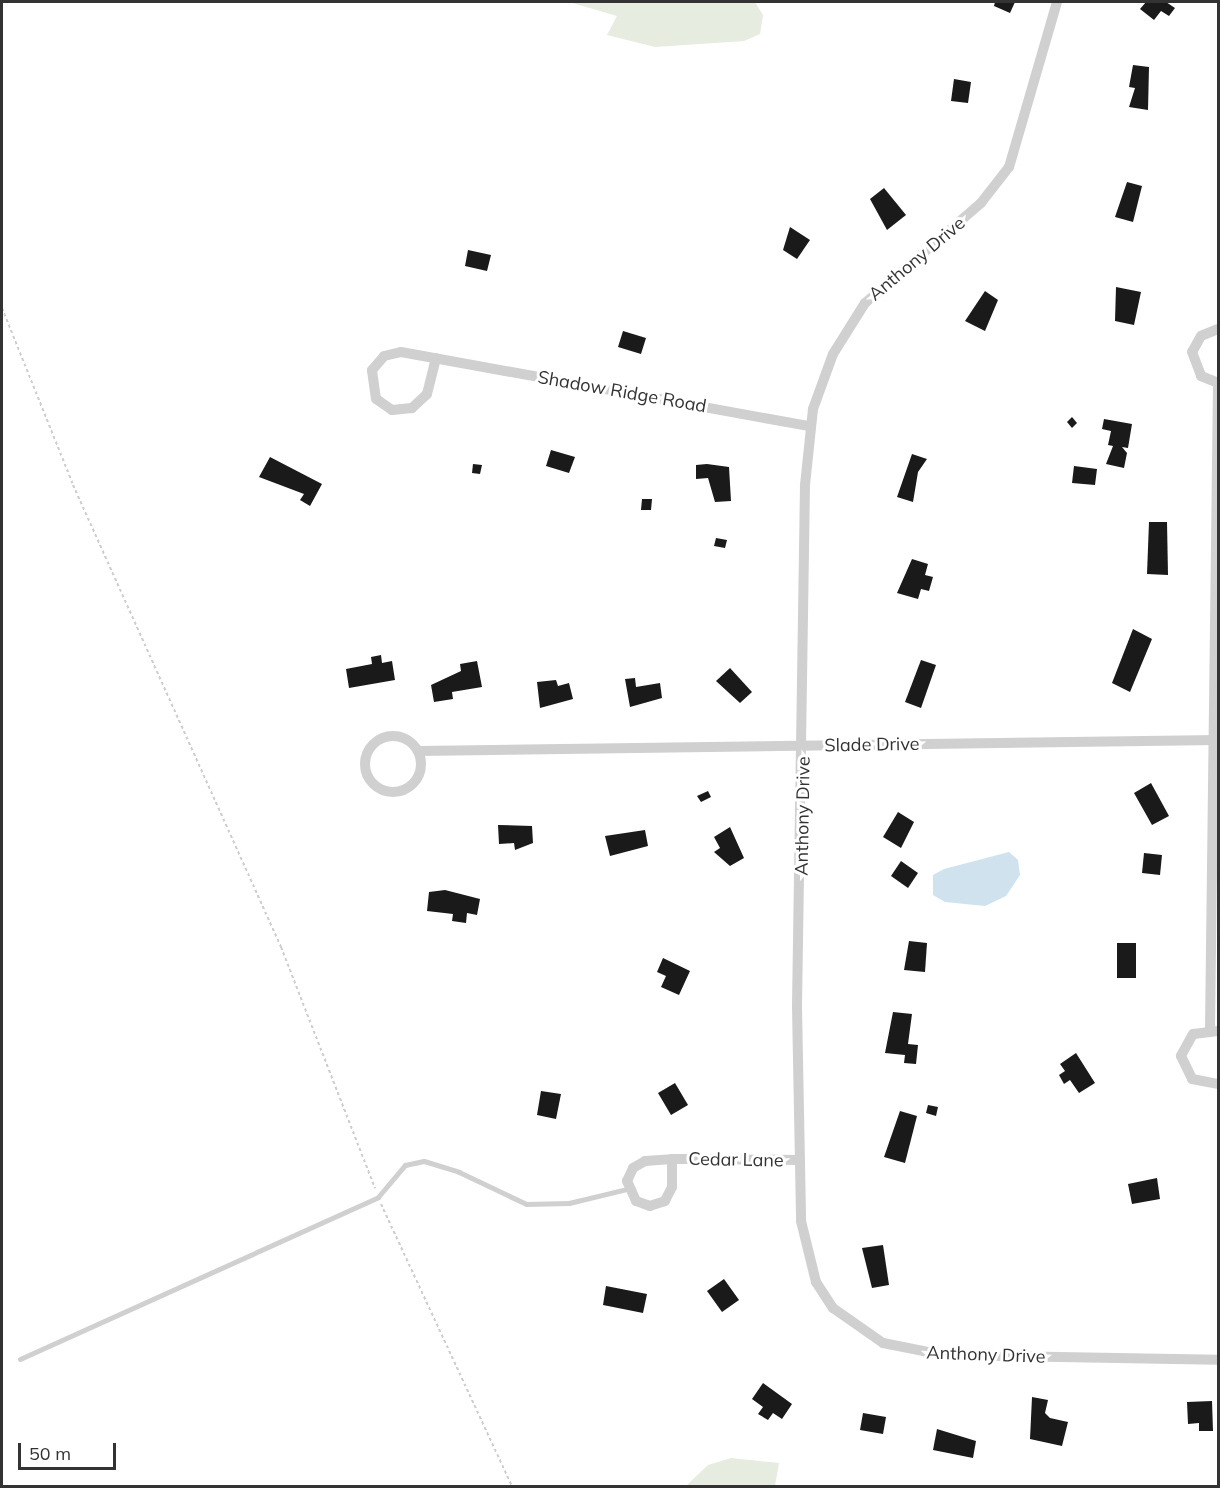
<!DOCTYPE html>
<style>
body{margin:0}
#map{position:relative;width:1220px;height:1488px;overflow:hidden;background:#fff;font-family:Mulish,sans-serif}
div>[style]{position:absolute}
.green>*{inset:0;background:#e6ecdf}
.water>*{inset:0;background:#cfe2ee}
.building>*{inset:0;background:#1a1a1a}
.path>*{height:2px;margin-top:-1px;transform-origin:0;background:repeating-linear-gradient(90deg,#cdcdcd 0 3px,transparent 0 6px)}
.service>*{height:5px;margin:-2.5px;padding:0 2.5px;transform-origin:2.5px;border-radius:2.5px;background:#d0d0d0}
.minor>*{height:10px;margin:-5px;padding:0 5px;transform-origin:5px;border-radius:5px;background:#d0d0d0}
.minor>.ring{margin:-5px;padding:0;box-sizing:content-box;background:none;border:10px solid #d0d0d0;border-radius:50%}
span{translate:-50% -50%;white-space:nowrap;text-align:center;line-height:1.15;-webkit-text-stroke:6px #fff;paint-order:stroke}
.street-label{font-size:18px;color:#333}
.frame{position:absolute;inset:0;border:3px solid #333;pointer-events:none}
.scale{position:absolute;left:18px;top:1443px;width:98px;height:27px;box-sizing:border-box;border:3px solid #333;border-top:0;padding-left:8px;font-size:18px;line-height:21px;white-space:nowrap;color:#333;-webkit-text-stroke:4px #fff;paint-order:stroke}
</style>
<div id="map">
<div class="green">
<div style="clip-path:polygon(569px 2px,755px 2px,763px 15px,760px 34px,744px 41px,655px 47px,607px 35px,617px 16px)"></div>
<div style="clip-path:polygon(731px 1458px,779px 1463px,775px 1486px,686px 1486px,708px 1465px)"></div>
</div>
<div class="water">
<div style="clip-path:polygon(1009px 852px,1018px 860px,1020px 875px,1006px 896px,985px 906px,945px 902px,933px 895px,933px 875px,944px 869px)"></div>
</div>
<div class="building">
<div style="clip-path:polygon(995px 2px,1015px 2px,1010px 13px,994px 6px)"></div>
<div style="clip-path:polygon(1146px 2px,1166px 2px,1175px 8px,1169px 16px,1161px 11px,1154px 20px,1140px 9px)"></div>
<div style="clip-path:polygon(1133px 65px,1149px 67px,1148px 110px,1129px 107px,1135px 88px,1129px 87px)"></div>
<div style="clip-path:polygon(954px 79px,971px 82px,968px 103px,951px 101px)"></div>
<div style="clip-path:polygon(1127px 182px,1142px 186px,1133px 222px,1115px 217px)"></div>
<div style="clip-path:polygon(884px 188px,906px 215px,887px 230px,870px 199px)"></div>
<div style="clip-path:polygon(790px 227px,810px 240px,797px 259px,783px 250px)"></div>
<div style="clip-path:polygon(468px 250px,491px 255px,487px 271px,465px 266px)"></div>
<div style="clip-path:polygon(1116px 287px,1141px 292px,1134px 325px,1115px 321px)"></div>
<div style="clip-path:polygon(985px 291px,998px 300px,985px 331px,965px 321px)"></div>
<div style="clip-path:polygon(623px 331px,646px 338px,641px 354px,618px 347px)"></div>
<div style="clip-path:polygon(1072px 417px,1077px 423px,1072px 428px,1067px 422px)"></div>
<div style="clip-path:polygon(1104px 419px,1132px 424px,1128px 448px,1122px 447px,1127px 453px,1124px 468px,1106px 464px,1113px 446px,1108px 445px,1111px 431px,1102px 429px)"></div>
<div style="clip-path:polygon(551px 450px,575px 457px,569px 473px,546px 466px)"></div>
<div style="clip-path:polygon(912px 454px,927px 459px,918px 472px,913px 502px,897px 497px)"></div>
<div style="clip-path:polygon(270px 457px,322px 484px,310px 506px,300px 500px,304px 494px,259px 477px)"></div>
<div style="clip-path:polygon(473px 464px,482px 465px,480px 474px,472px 473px)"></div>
<div style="clip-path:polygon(707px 464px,729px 467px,731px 501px,715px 502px,708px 478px,696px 479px,696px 465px)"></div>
<div style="clip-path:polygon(1074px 466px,1097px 469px,1095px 485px,1072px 483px)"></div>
<div style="clip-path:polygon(642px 499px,652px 499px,651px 510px,641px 510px)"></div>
<div style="clip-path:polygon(1149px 522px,1167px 522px,1168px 575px,1147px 574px)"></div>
<div style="clip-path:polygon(716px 538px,727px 540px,725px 548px,714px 546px)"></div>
<div style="clip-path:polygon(912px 559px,928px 564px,925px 575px,933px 577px,929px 591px,921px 589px,918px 599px,897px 593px)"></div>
<div style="clip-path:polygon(1133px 629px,1152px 639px,1130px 692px,1112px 683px)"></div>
<div style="clip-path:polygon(381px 655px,382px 663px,392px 661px,395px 680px,349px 688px,346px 669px,372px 664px,371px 657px)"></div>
<div style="clip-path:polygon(921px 660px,936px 665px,921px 708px,905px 702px)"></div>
<div style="clip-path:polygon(477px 661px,482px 687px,452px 692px,453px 699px,434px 702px,431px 685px,461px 671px,460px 664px)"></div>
<div style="clip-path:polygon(730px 668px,752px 692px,740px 703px,716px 681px)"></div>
<div style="clip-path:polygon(635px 678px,636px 687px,660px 683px,662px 698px,630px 707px,625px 679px)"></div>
<div style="clip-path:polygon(556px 680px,558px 686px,569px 683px,573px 699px,540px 708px,537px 682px)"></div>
<div style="clip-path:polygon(1151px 783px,1169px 816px,1152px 825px,1134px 793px)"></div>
<div style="clip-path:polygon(708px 791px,711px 797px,701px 802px,697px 796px)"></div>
<div style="clip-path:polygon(898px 812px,914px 822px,901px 848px,883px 837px)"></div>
<div style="clip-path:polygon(498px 825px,532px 826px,533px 843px,515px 850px,514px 843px,499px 844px)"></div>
<div style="clip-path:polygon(730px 827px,744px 858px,730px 866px,714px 852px,720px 848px,714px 837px)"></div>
<div style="clip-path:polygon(645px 830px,648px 846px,610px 856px,605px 836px)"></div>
<div style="clip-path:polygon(1144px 853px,1162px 855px,1160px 875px,1142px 873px)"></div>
<div style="clip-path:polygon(901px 861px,918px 873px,908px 888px,891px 876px)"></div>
<div style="clip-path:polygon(445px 890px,480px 899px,477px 915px,467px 913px,466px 923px,452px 921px,453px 914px,427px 911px,429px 892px)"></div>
<div style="clip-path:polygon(909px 941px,927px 943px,925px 972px,904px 970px)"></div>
<div style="clip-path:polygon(1117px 943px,1136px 943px,1136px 978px,1117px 978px)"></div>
<div style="clip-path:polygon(663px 958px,690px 971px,679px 995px,661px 987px,666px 976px,657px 972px)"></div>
<div style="clip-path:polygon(893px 1012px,912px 1014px,908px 1044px,918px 1045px,916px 1064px,904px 1063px,905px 1055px,885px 1053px)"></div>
<div style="clip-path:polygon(1076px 1053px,1095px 1083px,1079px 1093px,1070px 1080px,1064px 1084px,1059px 1075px,1065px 1071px,1060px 1064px)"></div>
<div style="clip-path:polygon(675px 1083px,688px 1105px,671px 1115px,658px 1093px)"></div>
<div style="clip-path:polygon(541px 1091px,561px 1094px,556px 1119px,537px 1115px)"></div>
<div style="clip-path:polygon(928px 1105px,938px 1107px,936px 1116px,926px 1113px)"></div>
<div style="clip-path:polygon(900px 1111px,917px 1116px,905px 1163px,884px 1157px)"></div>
<div style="clip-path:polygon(1157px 1178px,1160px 1199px,1132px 1204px,1128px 1184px)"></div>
<div style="clip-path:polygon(883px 1245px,889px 1285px,872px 1288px,862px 1248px)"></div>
<div style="clip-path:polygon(724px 1279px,739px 1300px,722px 1312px,707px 1291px)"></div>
<div style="clip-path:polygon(606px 1286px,647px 1294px,643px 1313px,603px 1305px)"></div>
<div style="clip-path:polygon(763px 1383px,792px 1404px,782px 1419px,773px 1413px,768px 1420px,758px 1414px,763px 1407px,752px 1399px)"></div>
<div style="clip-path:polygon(1032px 1397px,1048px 1400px,1045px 1413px,1050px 1418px,1068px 1422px,1062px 1446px,1030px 1439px)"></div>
<div style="clip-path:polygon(1212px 1401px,1213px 1431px,1199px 1431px,1199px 1423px,1188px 1424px,1187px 1402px)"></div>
<div style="clip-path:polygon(863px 1413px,886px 1417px,883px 1434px,860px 1430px)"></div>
<div style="clip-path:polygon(937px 1429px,976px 1441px,973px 1458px,933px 1450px)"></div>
</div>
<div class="path">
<div style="left:2px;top:308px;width:191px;rotate:68.1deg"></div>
<div style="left:73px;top:485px;width:507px;rotate:65.76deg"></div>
<div style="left:281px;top:947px;width:259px;rotate:68.7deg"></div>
<div style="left:381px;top:1204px;width:311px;rotate:65.1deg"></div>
</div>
<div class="service">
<div style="left:20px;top:1359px;width:393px;rotate:-24.3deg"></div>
<div style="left:378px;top:1197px;width:42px;rotate:-49.8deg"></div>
<div style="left:405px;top:1165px;width:19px;rotate:-12deg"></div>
<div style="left:424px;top:1161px;width:37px;rotate:17deg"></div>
<div style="left:459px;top:1172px;width:74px;rotate:25.5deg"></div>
<div style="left:526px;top:1204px;width:43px;rotate:-1.3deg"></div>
<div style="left:569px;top:1203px;width:60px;rotate:-13.6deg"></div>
</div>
<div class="minor">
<div style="left:1057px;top:2px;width:172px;rotate:106.2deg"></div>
<div style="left:1009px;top:167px;width:46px;rotate:127.9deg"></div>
<div style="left:981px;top:203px;width:153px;rotate:139.2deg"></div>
<div style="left:865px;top:303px;width:60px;rotate:122.1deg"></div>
<div style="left:833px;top:354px;width:59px;rotate:110deg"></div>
<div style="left:813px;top:409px;width:76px;rotate:96deg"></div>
<div style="left:805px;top:485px;width:522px;rotate:90.88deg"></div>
<div style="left:797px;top:1007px;width:214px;rotate:88.9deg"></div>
<div style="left:801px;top:1221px;width:63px;rotate:76.2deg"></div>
<div style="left:816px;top:1282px;width:31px;rotate:57deg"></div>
<div style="left:833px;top:1308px;width:61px;rotate:35deg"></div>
<div style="left:883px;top:1343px;width:61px;rotate:11.3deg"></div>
<div style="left:943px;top:1355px;width:275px;rotate:1deg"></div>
<div style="left:1218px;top:329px;width:18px;rotate:158deg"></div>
<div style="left:1201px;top:336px;width:18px;rotate:119deg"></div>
<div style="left:1192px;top:352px;width:26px;rotate:69deg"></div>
<div style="left:1201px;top:376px;width:18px;rotate:22deg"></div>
<div style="left:436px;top:358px;width:37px;rotate:104deg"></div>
<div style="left:427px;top:394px;width:21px;rotate:137deg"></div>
<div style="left:412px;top:408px;width:20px;rotate:174deg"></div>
<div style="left:392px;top:410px;width:19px;rotate:-145deg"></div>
<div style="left:376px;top:399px;width:29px;rotate:-98deg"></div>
<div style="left:372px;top:370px;width:18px;rotate:-49deg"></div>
<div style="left:384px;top:356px;width:17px;rotate:-13deg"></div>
<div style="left:401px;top:352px;width:415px;rotate:10.3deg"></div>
<div class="ring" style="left:365px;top:736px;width:46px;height:46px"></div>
<div style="left:418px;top:751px;width:800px;rotate:-0.79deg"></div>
<div style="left:1210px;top:1029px;width:646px;rotate:-89.29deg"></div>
<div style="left:1218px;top:1031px;width:25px;rotate:173deg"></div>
<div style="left:1193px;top:1034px;width:25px;rotate:119deg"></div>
<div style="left:1181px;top:1056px;width:25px;rotate:64deg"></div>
<div style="left:1192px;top:1079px;width:26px;rotate:11deg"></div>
<div style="left:672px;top:1159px;width:28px;rotate:90deg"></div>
<div style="left:672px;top:1187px;width:16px;rotate:117deg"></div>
<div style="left:665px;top:1201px;width:16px;rotate:162deg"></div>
<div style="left:650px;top:1206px;width:15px;rotate:-160deg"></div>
<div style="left:636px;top:1201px;width:22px;rotate:-114deg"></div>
<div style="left:627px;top:1181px;width:14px;rotate:-65deg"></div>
<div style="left:633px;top:1168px;width:14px;rotate:-30deg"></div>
<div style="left:645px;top:1161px;width:27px;rotate:-4deg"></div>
<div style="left:672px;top:1159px;width:20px"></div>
<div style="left:692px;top:1159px;width:108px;rotate:0.5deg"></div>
</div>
<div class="street-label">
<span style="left:917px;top:259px;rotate:-40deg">Anthony Drive</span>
<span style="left:622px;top:392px;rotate:10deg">Shadow Ridge Road</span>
<span style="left:872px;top:745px;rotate:-1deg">Slade Drive</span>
<span style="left:803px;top:816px;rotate:-89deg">Anthony Drive</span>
<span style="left:736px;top:1160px;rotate:1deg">Cedar Lane</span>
<span style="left:986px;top:1355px;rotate:2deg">Anthony Drive</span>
</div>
<div class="frame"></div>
<div class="scale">50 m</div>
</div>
